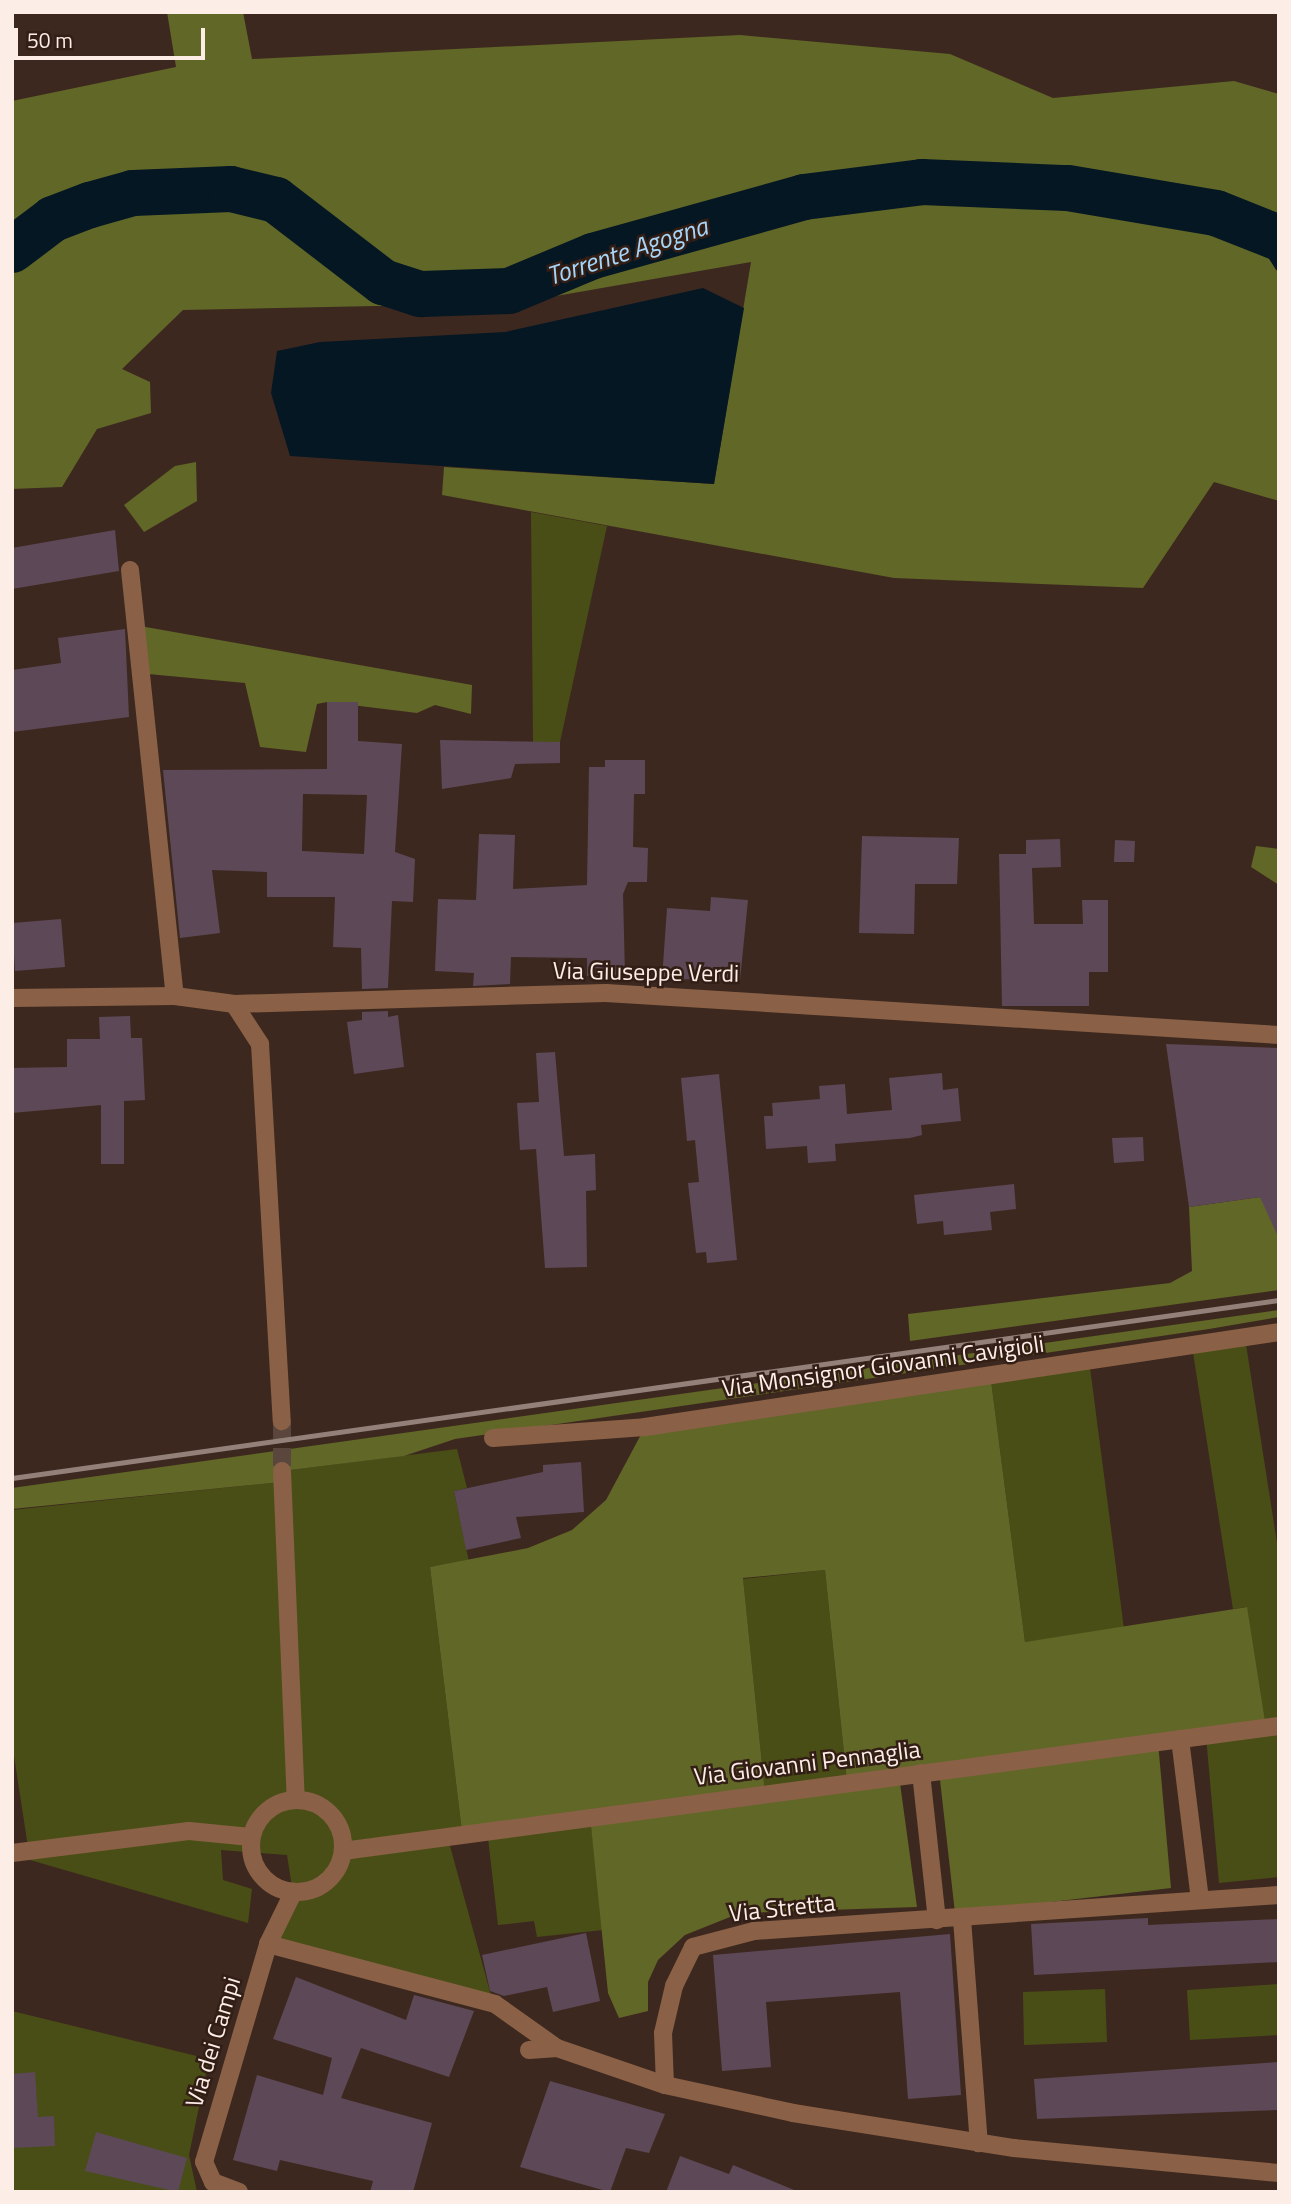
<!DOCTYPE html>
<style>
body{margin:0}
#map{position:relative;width:1291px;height:2204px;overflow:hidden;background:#3d281f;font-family:"Titillium Web",sans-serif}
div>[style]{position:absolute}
.green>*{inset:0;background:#494e16}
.forest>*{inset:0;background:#616727}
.water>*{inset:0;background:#051723}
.stream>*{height:8px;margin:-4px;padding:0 4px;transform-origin:4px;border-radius:4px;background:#051723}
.river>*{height:46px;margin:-23px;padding:0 23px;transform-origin:23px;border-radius:23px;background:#051723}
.building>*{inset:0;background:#5d4857}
.minor-tunnel>*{height:18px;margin-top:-9px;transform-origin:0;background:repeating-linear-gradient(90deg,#5a463d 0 18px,transparent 0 27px)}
.minor>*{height:18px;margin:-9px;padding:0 9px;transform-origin:9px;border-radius:9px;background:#8a6146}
.minor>.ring{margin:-9px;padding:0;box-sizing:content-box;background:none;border:18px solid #8a6146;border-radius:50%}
.rail>*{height:5px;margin:-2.5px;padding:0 2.5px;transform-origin:2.5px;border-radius:2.5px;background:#938179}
span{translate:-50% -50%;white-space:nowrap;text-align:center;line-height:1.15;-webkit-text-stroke:5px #331e15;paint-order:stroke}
.street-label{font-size:24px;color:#fcede7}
.water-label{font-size:26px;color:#a5d5f8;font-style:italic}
.frame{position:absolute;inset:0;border:14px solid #fcede7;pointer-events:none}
.scale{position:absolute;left:14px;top:28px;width:191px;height:32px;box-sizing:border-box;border:4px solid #fcede7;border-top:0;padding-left:9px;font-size:21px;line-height:24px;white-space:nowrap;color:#fcede7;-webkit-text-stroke:5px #331e15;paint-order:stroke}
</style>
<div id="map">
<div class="green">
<div style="clip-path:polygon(531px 512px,607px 526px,560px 742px,533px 742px)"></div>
<div style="clip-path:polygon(1245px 1338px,1279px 1556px,1279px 1877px,1219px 1883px,1206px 1736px,1246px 1607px,1233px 1609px,1192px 1346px)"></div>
<div style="clip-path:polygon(1089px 1360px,1124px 1629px,1025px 1642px,990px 1373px)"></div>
<div style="clip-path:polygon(457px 1449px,467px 1488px,454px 1491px,469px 1562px,430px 1567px,462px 1832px,447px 1835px,492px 1999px,274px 1945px,293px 1893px,287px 1855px,221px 1850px,223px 1880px,252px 1889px,248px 1923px,30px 1860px,12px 1743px,12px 1510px,281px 1482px,282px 1471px)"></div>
<div style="clip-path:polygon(825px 1570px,847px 1782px,765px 1793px,743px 1579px)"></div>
<div style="clip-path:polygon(590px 1816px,603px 1930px,537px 1937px,534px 1921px,498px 1925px,487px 1829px)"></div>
<div style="clip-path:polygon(1279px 1984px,1279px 2035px,1190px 2040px,1187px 1990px)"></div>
<div style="clip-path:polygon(1105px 1989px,1107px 2042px,1024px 2045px,1023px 1992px)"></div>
<div style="clip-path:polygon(12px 2011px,209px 2059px,189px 2155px,197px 2192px,12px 2192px)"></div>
</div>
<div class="forest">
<div style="clip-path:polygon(167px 12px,243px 12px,252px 59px,740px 35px,950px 54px,1053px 98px,1234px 81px,1279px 94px,1279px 501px,1214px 482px,1143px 588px,894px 578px,442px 495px,444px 467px,714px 484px,751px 262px,516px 303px,183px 310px,122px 369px,150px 382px,151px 413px,97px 429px,62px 487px,12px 489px,12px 101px,176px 67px)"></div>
<div style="clip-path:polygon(196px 462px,197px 501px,144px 532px,124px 505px,175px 466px)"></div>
<div style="clip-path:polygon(140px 626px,472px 685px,471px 714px,435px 705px,417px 713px,327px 702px,317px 704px,306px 752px,260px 747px,245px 683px,148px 674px)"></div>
<div style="clip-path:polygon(1256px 846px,1279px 849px,1279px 885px,1251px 867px)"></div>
<div style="clip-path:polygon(1260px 1197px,1279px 1226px,1279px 1290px,910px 1341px,908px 1314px,1170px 1283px,1192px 1271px,1189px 1207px)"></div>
<div style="clip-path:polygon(1279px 1310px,1279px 1317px,1209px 1329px,455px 1439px,404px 1456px,282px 1471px,282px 1482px,12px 1509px,12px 1488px)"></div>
<div style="clip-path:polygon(evenodd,990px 1373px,1025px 1642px,1247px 1607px,1266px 1728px,1158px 1742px,1171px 1888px,955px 1913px,939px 1771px,899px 1776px,917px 1907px,740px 1913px,685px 1935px,658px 1960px,648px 1982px,648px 2011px,619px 2018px,608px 1993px,590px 1816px,462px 1832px,430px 1567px,528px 1548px,572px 1530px,606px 1500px,645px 1427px,990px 1373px,825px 1570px,847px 1782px,765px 1793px,743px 1578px,825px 1570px)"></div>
</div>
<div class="water">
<div style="clip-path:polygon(703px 288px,744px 308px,714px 484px,290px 456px,271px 393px,277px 351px,320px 342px,505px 332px)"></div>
</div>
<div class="stream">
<div style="left:1255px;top:229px;width:45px;rotate:57.7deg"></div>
</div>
<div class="river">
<div style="left:12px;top:250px;width:51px;rotate:-37.1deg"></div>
<div style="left:53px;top:219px;width:40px;rotate:-21deg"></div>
<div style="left:90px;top:205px;width:45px;rotate:-15.6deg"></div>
<div style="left:133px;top:193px;width:98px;rotate:-2.3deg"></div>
<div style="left:231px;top:189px;width:46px;rotate:13.7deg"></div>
<div style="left:276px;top:200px;width:135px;rotate:37.5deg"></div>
<div style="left:383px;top:282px;width:40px;rotate:18deg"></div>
<div style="left:421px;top:294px;width:88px;rotate:-2deg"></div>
<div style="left:509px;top:291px;width:91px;rotate:-22.6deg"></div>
<div style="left:593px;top:256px;width:219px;rotate:-15.6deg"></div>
<div style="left:804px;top:197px;width:119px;rotate:-7.2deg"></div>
<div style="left:922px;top:182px;width:146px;rotate:2.4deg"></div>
<div style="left:1068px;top:188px;width:150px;rotate:9.6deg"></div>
<div style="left:1216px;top:213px;width:68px;rotate:21.6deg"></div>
</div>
<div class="building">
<div style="clip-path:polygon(115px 530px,119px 571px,12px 589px,12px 548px)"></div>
<div style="clip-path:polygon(125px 629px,129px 717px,12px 732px,12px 670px,61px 663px,58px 638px)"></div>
<div style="clip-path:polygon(evenodd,327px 702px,358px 702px,358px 741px,402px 744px,395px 852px,415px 859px,413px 902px,392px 901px,388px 988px,362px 989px,361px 948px,333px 947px,335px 897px,267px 897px,267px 872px,212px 870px,220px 933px,180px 938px,163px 770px,327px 769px,327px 702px,303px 794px,367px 795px,364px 854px,302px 851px,303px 794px)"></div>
<div style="clip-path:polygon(440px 740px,560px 742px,560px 763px,515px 764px,511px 778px,442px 789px)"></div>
<div style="clip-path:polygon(605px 760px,645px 760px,645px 794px,634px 794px,633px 847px,648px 848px,647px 882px,628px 882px,623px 894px,625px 975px,587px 976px,587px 958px,511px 957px,510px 984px,473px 986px,474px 973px,435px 971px,438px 899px,476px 900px,479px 834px,515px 835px,513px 889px,587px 885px,589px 767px,605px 767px)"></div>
<div style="clip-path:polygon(862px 836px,959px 838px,957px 884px,915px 884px,914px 934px,859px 933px)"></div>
<div style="clip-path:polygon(1060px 839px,1061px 867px,1032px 868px,1034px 924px,1083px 924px,1082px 900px,1108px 900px,1108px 972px,1089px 972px,1089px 1006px,1002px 1006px,999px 854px,1026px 854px,1026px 840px)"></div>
<div style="clip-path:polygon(1115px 840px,1135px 841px,1134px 862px,1114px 862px)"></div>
<div style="clip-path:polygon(711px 897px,748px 900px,740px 980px,662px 979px,667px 908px,710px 911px)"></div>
<div style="clip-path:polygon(61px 919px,65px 967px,15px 971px,12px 923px)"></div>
<div style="clip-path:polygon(388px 1011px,388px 1017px,398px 1015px,404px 1067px,354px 1074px,347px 1022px,362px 1020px,362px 1012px)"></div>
<div style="clip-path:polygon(130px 1016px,131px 1038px,142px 1038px,145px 1100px,124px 1101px,124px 1164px,101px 1164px,101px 1105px,12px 1113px,12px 1068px,67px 1067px,67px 1039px,100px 1039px,99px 1017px)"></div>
<div style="clip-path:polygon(1166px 1044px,1279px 1048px,1279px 1239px,1260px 1197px,1189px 1207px)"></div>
<div style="clip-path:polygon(555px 1052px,564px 1156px,595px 1154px,596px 1190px,586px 1191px,587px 1267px,545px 1268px,536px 1149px,520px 1150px,517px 1103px,539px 1102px,536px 1053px)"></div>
<div style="clip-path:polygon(942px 1073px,943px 1090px,958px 1088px,961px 1121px,921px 1125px,922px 1135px,910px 1138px,835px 1144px,836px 1161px,808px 1163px,807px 1146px,766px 1149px,764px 1116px,773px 1116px,772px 1103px,820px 1099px,819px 1086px,845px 1084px,847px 1114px,892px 1110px,889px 1078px)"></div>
<div style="clip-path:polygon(719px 1074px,737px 1260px,707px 1263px,706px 1252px,696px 1253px,688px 1183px,699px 1182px,695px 1140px,687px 1141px,681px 1078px)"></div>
<div style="clip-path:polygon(1143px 1137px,1144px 1161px,1114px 1163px,1112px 1138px)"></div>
<div style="clip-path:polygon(1014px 1184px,1016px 1209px,990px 1212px,992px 1230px,944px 1235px,943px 1221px,917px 1224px,914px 1195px)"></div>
<div style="clip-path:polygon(581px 1462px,584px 1512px,516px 1517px,521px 1538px,466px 1550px,454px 1491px,543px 1472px,543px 1465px)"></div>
<div style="clip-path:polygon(1148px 1918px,1148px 1925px,1279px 1919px,1279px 1962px,1034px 1975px,1031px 1924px)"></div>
<div style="clip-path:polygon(586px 1933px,600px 2001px,553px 2012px,547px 1987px,504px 1996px,490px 1991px,482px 1955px)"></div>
<div style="clip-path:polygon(950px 1934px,961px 2095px,908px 2099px,900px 1992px,766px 2002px,771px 2067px,722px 2071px,713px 1955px)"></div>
<div style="clip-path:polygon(296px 1977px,406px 2020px,414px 1995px,474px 2011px,449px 2077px,361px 2048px,341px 2098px,432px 2123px,413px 2192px,370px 2192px,373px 2181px,280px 2160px,277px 2171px,233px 2160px,257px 2075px,323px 2095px,332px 2058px,273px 2039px)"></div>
<div style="clip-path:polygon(1279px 2062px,1279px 2110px,1037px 2119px,1034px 2079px)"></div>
<div style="clip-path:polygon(35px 2072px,38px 2117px,54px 2116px,55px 2146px,12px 2148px,12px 2074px)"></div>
<div style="clip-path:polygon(550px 2081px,665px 2114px,649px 2153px,626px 2148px,610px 2192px,520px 2167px)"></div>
<div style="clip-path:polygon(96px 2132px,187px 2158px,178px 2192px,85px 2171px)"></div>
<div style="clip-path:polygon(680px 2156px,729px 2174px,733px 2165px,799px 2192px,666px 2192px)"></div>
</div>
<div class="minor-tunnel">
<div style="left:282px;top:1421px;width:50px;rotate:90deg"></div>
</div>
<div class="minor">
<div style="left:130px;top:570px;width:428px;rotate:84deg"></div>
<div style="left:12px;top:998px;width:163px;rotate:-0.7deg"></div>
<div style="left:175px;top:996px;width:60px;rotate:7.7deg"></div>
<div style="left:234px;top:1004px;width:372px;rotate:-1.7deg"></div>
<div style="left:606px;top:993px;width:674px;rotate:3.57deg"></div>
<div style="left:234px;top:1004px;width:48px;rotate:57deg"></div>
<div style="left:260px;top:1044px;width:378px;rotate:86.7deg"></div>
<div style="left:493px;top:1438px;width:152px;rotate:-4.1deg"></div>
<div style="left:645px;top:1427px;width:641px;rotate:-8.52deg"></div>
<div style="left:282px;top:1471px;width:329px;rotate:87.6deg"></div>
<div style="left:1180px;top:1739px;width:161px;rotate:82.9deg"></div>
<div style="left:921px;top:1773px;width:148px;rotate:83.8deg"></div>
<div class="ring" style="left:251px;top:1800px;width:74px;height:74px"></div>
<div style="left:343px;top:1851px;width:944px;rotate:-7.61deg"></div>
<div style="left:12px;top:1853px;width:178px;rotate:-7.1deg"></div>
<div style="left:189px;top:1831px;width:62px;rotate:5.5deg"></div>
<div style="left:962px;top:1919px;width:225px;rotate:85.7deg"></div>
<div style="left:268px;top:1944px;width:235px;rotate:14.8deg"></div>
<div style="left:495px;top:2004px;width:76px;rotate:35.4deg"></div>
<div style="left:529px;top:2050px;width:28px;rotate:-4deg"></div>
<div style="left:557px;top:2048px;width:114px;rotate:18.9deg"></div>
<div style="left:665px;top:2085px;width:131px;rotate:12.3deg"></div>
<div style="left:793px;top:2113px;width:224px;rotate:9deg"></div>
<div style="left:1014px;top:2148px;width:266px;rotate:5.4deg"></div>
<div style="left:665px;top:2085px;width:52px;rotate:-92.2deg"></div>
<div style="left:663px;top:2033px;width:48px;rotate:-76.8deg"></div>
<div style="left:674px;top:1986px;width:43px;rotate:-64deg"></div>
<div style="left:693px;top:1947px;width:63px;rotate:-14.7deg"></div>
<div style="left:754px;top:1931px;width:526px;rotate:-3.92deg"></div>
<div style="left:239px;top:2192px;width:28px;rotate:-159deg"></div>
<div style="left:213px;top:2182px;width:22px;rotate:-114deg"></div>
<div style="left:204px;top:2162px;width:227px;rotate:-73.6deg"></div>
<div style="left:268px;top:1944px;width:57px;rotate:-63.9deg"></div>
</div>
<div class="rail">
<div style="left:12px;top:1478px;width:1279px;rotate:-8deg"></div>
</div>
<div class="street-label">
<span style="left:646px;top:972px;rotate:1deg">Via Giuseppe Verdi</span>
<span style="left:883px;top:1366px;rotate:-8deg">Via Monsignor Giovanni Cavigioli</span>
<span style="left:807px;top:1763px;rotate:-7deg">Via Giovanni Pennaglia</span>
<span style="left:782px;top:1908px;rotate:-6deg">Via Stretta</span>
<span style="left:213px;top:2042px;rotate:-73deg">Via dei Campi</span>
</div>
<div class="water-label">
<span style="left:627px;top:251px;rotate:-18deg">Torrente Agogna</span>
</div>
<div class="frame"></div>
<div class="scale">50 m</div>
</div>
